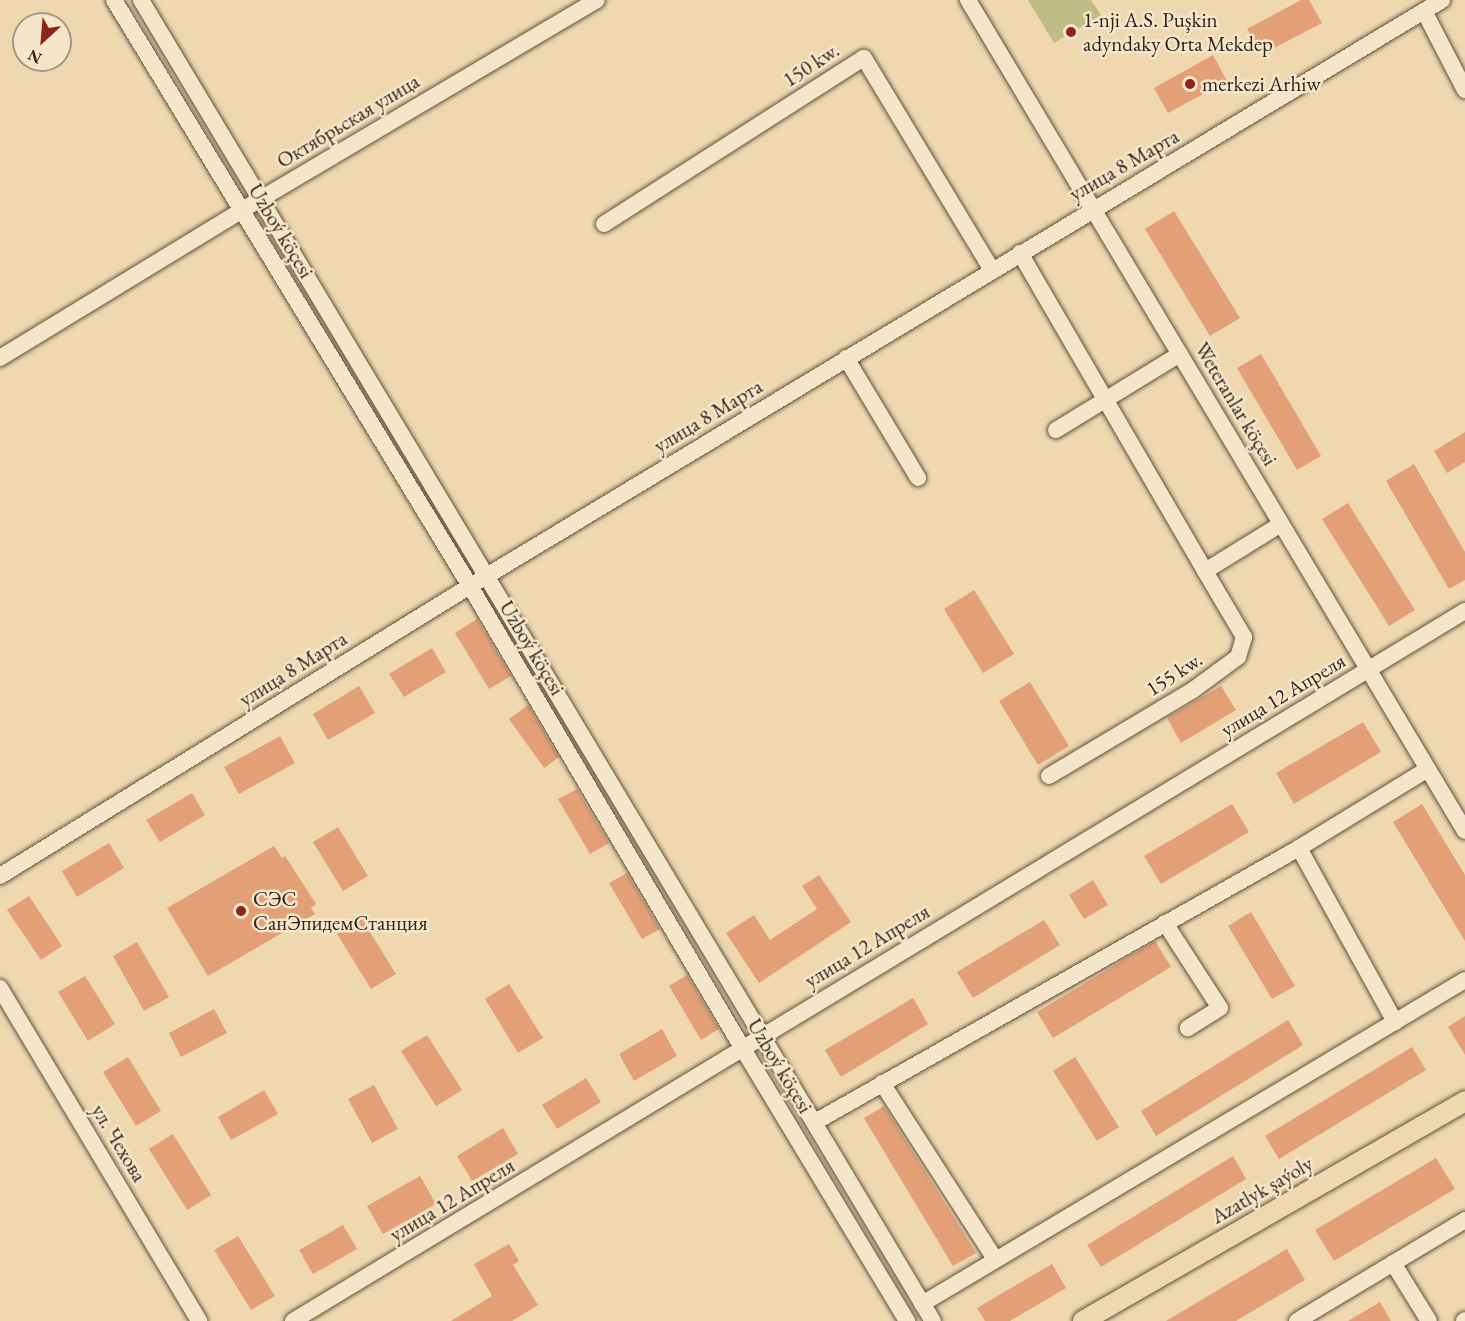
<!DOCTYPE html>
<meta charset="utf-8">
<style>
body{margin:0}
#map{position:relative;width:1465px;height:1321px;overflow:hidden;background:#efd8af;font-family:"EB Garamond",serif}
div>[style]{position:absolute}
.green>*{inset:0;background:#c0bc86}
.building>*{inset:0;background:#e3a077}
.roads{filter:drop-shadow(0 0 2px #5f513e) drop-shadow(0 0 2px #5f513e)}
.minor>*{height:16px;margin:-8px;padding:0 8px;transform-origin:8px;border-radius:8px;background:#f5e6cb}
.major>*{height:20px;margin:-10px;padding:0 10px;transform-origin:10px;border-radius:10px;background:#efd8af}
.dots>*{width:16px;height:16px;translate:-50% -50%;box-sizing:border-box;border:3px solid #f5e6cb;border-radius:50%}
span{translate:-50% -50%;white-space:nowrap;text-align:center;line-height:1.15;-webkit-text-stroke:5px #f5e6cb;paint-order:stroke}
.poi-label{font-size:21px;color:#2f2419}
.left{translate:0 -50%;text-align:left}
.street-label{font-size:21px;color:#2f2419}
.north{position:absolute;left:12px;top:12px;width:60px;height:60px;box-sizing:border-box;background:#f5e6cb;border:2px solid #a69884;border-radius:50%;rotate:206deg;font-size:16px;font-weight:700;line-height:24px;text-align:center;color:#2f2419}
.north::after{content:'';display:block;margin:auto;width:21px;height:27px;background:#8f2418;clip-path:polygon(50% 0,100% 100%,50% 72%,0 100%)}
</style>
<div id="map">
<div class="green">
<div style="clip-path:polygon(1028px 0,1091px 0,1101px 15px,1054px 43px)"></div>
</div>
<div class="building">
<div style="clip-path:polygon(1301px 0,1309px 0,1322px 23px,1263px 54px,1247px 29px)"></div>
<div style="clip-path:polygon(1213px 55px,1227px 81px,1168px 113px,1154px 88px)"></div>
<div style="clip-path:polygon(1174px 211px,1240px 318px,1210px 336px,1145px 229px)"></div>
<div style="clip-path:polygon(1261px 354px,1321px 456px,1297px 470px,1237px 368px)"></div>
<div style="clip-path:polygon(1465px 432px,1465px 462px,1447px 473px,1434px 451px)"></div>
<div style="clip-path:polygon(1414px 464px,1465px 552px,1465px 580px,1449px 589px,1386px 481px)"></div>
<div style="clip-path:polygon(1348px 503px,1415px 610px,1389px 626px,1322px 519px)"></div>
<div style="clip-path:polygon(974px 590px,1014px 654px,983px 673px,944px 609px)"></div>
<div style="clip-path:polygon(477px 619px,511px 676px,489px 689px,455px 633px)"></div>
<div style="clip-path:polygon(432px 648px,446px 672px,404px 697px,389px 674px)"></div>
<div style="clip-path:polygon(1030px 682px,1069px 746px,1038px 765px,999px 701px)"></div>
<div style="clip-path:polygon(359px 686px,375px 713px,328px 740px,313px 714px)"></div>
<div style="clip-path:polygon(1221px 686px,1236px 710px,1181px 743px,1167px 718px)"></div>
<div style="clip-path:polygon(528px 705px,559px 757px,544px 768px,509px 719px)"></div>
<div style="clip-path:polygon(1363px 722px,1381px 752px,1294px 804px,1276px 773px)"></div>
<div style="clip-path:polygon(280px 736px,295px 763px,239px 794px,224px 767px)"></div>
<div style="clip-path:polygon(577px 789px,609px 843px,590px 854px,558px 799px)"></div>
<div style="clip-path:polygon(192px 793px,205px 815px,160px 842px,146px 820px)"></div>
<div style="clip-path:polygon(1232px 804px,1249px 832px,1161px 884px,1144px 856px)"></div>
<div style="clip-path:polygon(1422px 804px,1465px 875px,1465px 941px,1393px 822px)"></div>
<div style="clip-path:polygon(338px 827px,368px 876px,343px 891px,313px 842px)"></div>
<div style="clip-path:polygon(109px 843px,124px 868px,77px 897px,62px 871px)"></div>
<div style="clip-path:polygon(274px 846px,282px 858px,285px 856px,316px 904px,311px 908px,315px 914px,208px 976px,167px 908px)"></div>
<div style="clip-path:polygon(627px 873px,660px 929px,642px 939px,609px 883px)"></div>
<div style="clip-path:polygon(819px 875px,851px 922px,759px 983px,726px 933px,754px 915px,770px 940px,817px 909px,802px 886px)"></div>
<div style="clip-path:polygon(1093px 880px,1108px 905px,1084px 919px,1069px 895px)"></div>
<div style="clip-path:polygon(29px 896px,62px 946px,41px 960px,7px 910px)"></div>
<div style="clip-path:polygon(1251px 912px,1295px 986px,1272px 999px,1228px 926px)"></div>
<div style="clip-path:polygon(362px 919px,396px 974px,371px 989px,337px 934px)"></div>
<div style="clip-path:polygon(1044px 920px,1060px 945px,973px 998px,957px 972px)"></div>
<div style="clip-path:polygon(1155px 941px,1171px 967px,1053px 1038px,1037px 1012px)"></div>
<div style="clip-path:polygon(137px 942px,169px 997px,144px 1011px,113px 956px)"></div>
<div style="clip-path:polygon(687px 975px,719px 1029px,701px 1040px,669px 986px)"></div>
<div style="clip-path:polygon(85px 976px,115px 1024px,88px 1041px,58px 992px)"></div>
<div style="clip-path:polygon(509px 984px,543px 1038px,518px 1053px,485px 999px)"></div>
<div style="clip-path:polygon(913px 998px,928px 1024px,841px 1077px,825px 1050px)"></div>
<div style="clip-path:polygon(214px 1009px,227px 1033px,181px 1057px,169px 1033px)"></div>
<div style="clip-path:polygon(1465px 1016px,1465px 1055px,1448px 1027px)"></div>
<div style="clip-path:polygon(1288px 1020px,1303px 1045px,1156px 1136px,1141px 1111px)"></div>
<div style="clip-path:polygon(662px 1029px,677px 1056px,634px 1081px,619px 1054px)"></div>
<div style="clip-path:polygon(427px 1035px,462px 1090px,436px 1106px,401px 1051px)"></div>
<div style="clip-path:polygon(1412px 1047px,1426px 1070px,1279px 1159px,1265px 1136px)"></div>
<div style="clip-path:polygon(128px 1057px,161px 1111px,136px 1126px,103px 1072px)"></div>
<div style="clip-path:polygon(1075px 1057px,1119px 1127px,1097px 1141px,1053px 1071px)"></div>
<div style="clip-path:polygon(586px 1078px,601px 1102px,557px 1129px,542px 1105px)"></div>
<div style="clip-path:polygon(374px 1085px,398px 1129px,372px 1143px,348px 1099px)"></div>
<div style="clip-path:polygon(264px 1090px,278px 1114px,231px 1140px,218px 1117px)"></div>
<div style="clip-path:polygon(884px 1106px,976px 1253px,953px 1266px,864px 1118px)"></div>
<div style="clip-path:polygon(503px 1128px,518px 1154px,472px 1181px,457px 1156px)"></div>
<div style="clip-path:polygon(173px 1134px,211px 1195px,187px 1210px,149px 1149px)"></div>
<div style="clip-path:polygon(1233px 1156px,1246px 1179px,1101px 1267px,1087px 1245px)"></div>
<div style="clip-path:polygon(1436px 1158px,1455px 1189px,1334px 1261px,1315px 1230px)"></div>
<div style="clip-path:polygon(420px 1176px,436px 1204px,383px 1234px,367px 1206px)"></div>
<div style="clip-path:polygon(343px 1225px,357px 1249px,313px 1274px,299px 1250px)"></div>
<div style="clip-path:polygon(238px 1236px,275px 1296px,251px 1310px,214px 1250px)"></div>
<div style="clip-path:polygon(509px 1244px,519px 1261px,513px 1265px,538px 1305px,512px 1321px,451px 1321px,492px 1296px,474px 1264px)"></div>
<div style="clip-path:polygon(1287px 1249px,1305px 1280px,1236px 1321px,1166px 1321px)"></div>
<div style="clip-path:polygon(1052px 1264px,1066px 1288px,1010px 1321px,985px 1321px,977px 1308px)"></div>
<div style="clip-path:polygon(1380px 1302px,1391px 1321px,1348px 1321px)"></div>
</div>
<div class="roads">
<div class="minor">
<div style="left:114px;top:0;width:686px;rotate:58.72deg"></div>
<div style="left:470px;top:586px;width:537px;rotate:59.48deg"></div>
<div style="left:743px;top:1049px;width:318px;rotate:58.9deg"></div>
<div style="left:141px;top:0;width:1540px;rotate:59.06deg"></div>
<div style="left:968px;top:0;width:968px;rotate:59.12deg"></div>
<div style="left:1424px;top:11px;width:89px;rotate:62.6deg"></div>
<div style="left:604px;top:224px;width:308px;rotate:-32.6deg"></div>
<div style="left:864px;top:58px;width:248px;rotate:58.9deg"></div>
<div style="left:1020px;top:253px;width:368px;rotate:59.8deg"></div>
<div style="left:1205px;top:571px;width:89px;rotate:-31.7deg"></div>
<div style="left:0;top:358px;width:284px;rotate:-31.4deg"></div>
<div style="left:242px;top:210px;width:412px;rotate:-30.6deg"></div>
<div style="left:846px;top:358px;width:140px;rotate:59deg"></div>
<div style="left:1056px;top:430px;width:145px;rotate:-31.5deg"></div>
<div style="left:1049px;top:776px;width:168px;rotate:-30.8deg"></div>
<div style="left:1193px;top:690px;width:56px;rotate:-36.3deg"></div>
<div style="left:1238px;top:657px;width:21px;rotate:-73deg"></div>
<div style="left:1244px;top:637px;width:77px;rotate:-120.6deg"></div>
<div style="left:1299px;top:848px;width:199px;rotate:61.1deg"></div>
<div style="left:0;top:876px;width:552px;rotate:-31.68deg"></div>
<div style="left:470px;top:586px;width:1135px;rotate:-31.08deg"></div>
<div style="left:1165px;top:923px;width:101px;rotate:57.1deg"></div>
<div style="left:1220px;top:1008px;width:38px;rotate:148deg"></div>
<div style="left:0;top:988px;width:388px;rotate:59.1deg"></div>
<div style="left:882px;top:1083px;width:209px;rotate:57.3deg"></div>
<div style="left:815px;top:1122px;width:556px;rotate:-29.51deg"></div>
<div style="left:1299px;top:848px;width:151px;rotate:-31.5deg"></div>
<div style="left:1393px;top:1263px;width:68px;rotate:58.2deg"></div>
<div style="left:922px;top:1304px;width:632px;rotate:-30.82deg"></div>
<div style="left:293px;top:1321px;width:1370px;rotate:-31.21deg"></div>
<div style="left:1297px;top:1321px;width:196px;rotate:-31deg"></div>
<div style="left:1464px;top:1321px;width:1px;rotate:-45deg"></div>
</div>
<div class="major">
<div style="left:1083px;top:1321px;width:441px;rotate:-29.9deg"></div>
</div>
</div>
<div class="dots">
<div style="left:1071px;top:32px;background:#8f2418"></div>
<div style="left:1190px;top:84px;background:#8f2418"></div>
<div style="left:241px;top:911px;background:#8f2418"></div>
</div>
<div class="poi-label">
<span class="left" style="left:1083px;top:32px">1-nji A.S. Puşkin<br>adyndaky Orta Mekdep</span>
<span class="left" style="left:1202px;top:84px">merkezi Arhiw</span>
<span class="left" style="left:253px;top:911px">СЭС<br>СанЭпидемСтанция</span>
</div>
<div class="street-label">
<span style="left:811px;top:65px;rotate:-33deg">150 kw.</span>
<span style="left:348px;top:121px;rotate:-31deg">Октябрьская улица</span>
<span style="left:1124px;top:165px;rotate:-30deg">улица 8 Марта</span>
<span style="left:281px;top:231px;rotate:59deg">Uzboý köçesi</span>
<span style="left:1236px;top:404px;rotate:59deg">Weteranlar köçesi</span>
<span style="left:708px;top:416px;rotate:-31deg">улица 8 Марта</span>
<span style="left:532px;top:648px;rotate:59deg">Uzboý köçesi</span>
<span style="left:293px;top:669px;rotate:-32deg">улица 8 Марта</span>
<span style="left:1174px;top:674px;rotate:-33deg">155 kw.</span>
<span style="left:1283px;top:695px;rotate:-31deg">улица 12 Апреля</span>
<span style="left:867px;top:946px;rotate:-31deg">улица 12 Апреля</span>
<span style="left:780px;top:1066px;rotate:59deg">Uzboý köçesi</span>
<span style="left:119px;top:1143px;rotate:59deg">ул. Чехова</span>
<span style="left:1262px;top:1190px;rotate:-30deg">Azatlyk şaýoly</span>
<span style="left:452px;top:1200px;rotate:-31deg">улица 12 Апреля</span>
</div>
<div class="north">N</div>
</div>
